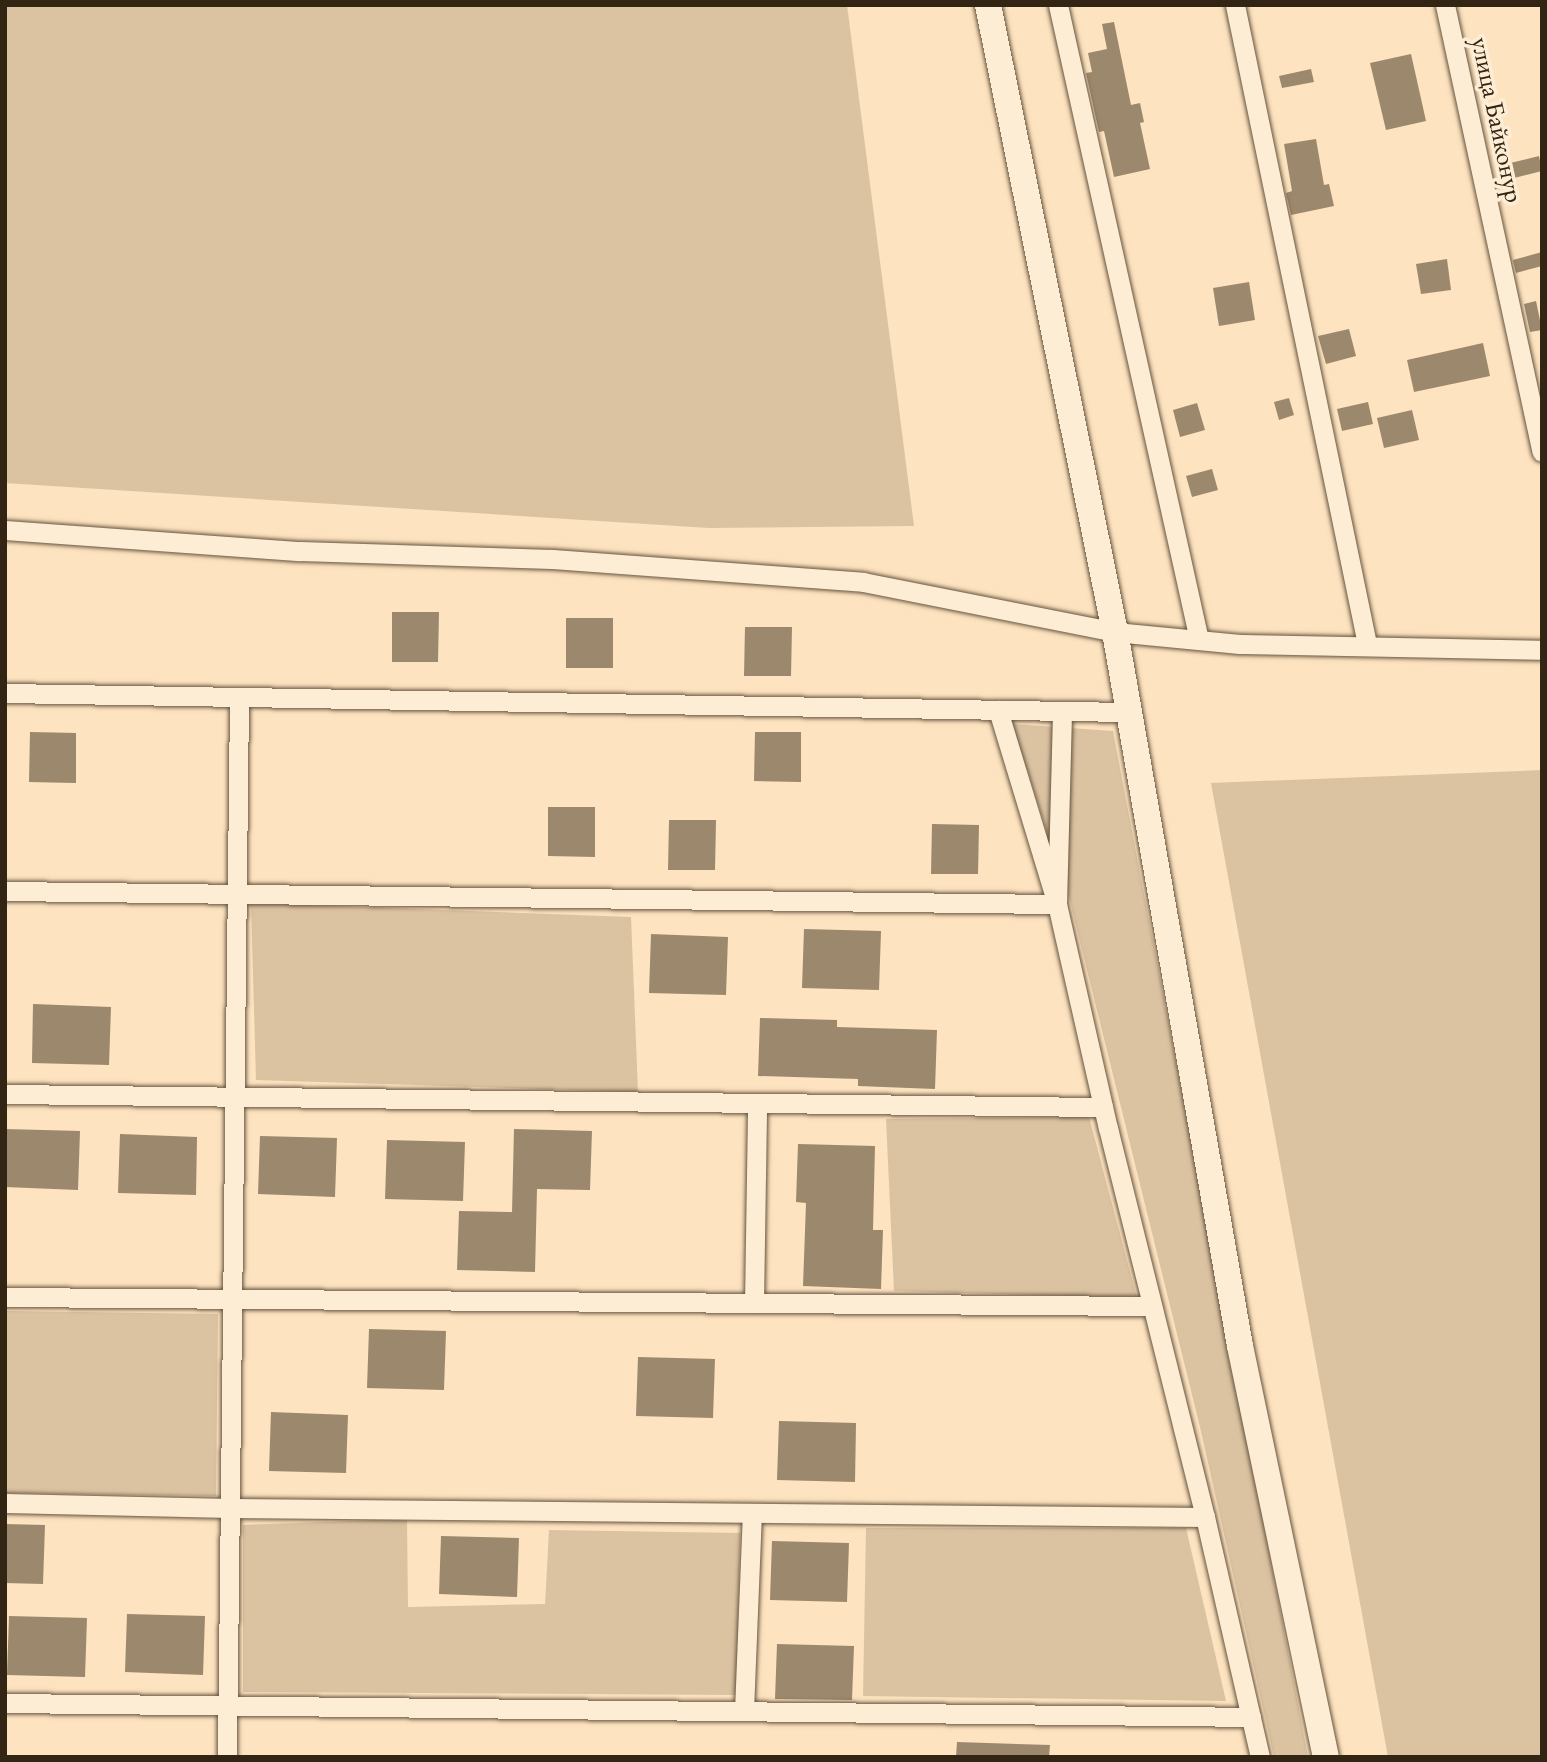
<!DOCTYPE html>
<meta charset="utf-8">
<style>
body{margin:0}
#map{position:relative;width:1547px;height:1762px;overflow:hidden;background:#fde3bf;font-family:"EB Garamond",serif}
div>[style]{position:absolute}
.green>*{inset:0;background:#dbc3a2}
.building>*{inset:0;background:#9c886c}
.roads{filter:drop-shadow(0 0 2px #66543e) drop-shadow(0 0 2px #66543e)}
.street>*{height:19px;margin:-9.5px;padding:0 9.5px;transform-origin:9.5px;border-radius:9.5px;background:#feedd5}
.secondary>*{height:26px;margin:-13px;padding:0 13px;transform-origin:13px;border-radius:13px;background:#feedd5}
span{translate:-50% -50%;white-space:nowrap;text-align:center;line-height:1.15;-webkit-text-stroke:7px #feedd5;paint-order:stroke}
.street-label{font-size:26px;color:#332513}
.frame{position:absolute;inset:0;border:7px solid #332513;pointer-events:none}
</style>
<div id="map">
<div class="green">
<div style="clip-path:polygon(5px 5px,847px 5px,914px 526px,709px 528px,5px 483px)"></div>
<div style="clip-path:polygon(1012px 724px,1113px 731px,1308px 1757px,1274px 1757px,1200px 1427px,1070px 901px)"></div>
<div style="clip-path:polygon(1542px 770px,1542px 1757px,1388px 1757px,1211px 783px)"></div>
<div style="clip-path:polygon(251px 903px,631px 917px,638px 1092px,256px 1080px)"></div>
<div style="clip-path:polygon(1089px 1117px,1137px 1298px,894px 1291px,886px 1119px)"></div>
<div style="clip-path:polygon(5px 1311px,218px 1314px,216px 1496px,5px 1493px)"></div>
<div style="clip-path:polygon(407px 1519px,408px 1607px,545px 1604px,549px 1530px,740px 1533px,737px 1695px,243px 1692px,243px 1525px)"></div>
<div style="clip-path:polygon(866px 1528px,1186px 1528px,1226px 1701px,863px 1696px)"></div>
</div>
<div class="building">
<div style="clip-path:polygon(1114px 22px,1131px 105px,1140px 103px,1144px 122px,1140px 123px,1150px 169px,1114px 177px,1104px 131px,1099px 132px,1086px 73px,1092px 72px,1088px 53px,1107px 49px,1102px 24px)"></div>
<div style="clip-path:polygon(1411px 54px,1426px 121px,1386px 130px,1370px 63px)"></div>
<div style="clip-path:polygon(1311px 69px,1314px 82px,1282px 88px,1279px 76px)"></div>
<div style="clip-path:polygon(1316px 139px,1324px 185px,1329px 184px,1334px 206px,1291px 215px,1286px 193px,1292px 191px,1284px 144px)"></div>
<div style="clip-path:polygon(1539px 156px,1542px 171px,1502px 181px,1498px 166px)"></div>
<div style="clip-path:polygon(1542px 252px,1542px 266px,1516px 273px,1513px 260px)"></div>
<div style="clip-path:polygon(1447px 259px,1451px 290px,1421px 294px,1416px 264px)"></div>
<div style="clip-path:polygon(1249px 282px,1255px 320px,1219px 326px,1213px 288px)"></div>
<div style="clip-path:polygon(1536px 301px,1542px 330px,1530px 332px,1524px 304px)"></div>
<div style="clip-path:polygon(1349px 329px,1356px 356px,1326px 364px,1318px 336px)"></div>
<div style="clip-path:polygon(1483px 343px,1490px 376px,1414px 392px,1407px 360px)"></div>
<div style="clip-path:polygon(1289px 398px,1294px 415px,1279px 420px,1274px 402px)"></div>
<div style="clip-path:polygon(1368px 402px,1373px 424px,1342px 431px,1337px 409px)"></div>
<div style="clip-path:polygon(1197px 403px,1205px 430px,1180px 437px,1173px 410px)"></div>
<div style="clip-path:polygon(1412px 410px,1419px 440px,1384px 448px,1377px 418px)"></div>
<div style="clip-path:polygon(1212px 469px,1218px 490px,1192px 497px,1186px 476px)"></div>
<div style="clip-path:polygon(392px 612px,439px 612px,438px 662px,392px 662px)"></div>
<div style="clip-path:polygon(566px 618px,613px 618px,613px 668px,566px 668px)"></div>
<div style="clip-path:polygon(745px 627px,792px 627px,791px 676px,744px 676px)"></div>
<div style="clip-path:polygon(30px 732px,76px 733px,76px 783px,29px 782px)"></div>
<div style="clip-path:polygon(755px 732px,801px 732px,801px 782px,754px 781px)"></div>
<div style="clip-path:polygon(548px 807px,595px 807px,595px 857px,548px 856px)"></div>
<div style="clip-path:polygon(669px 820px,716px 820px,715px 870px,668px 870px)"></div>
<div style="clip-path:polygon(932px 824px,979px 825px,978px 874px,931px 874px)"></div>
<div style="clip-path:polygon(804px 929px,881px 931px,879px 990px,802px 988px)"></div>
<div style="clip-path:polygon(651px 934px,728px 937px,726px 995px,649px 993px)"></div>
<div style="clip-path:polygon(33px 1004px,111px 1007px,109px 1065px,32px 1063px)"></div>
<div style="clip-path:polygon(760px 1018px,837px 1020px,837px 1027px,937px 1030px,935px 1089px,858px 1086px,858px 1079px,758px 1076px)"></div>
<div style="clip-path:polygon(5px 1129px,80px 1131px,78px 1190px,5px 1187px)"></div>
<div style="clip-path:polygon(514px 1129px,592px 1131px,590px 1190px,537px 1189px,535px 1272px,457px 1270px,459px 1211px,512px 1212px)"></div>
<div style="clip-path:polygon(120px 1134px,197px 1137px,196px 1195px,118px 1193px)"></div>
<div style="clip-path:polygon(260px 1136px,337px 1138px,335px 1197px,258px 1194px)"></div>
<div style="clip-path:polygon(387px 1140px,465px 1142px,463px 1201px,385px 1199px)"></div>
<div style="clip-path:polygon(798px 1144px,875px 1146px,873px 1230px,883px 1230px,881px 1289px,803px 1286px,806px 1203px,796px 1202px)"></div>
<div style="clip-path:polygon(369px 1329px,446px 1331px,444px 1390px,367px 1388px)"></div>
<div style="clip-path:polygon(638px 1357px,715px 1359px,713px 1418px,636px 1416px)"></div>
<div style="clip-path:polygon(271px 1412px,348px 1415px,346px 1473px,269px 1471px)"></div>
<div style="clip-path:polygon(779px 1421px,856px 1423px,855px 1482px,777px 1480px)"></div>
<div style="clip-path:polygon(5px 1524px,45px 1525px,43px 1584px,5px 1583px)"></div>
<div style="clip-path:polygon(441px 1536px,519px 1538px,517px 1597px,439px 1594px)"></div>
<div style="clip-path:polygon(772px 1541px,849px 1543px,847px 1602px,770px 1600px)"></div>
<div style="clip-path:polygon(127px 1614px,205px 1616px,203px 1675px,125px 1672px)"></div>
<div style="clip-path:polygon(9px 1616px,87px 1618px,85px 1677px,7px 1675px)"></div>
<div style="clip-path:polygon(777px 1644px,854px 1646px,852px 1700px,775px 1699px)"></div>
<div style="clip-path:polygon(957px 1742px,1050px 1745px,1049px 1757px,956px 1757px)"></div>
</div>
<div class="roads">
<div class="street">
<div style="left:1058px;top:5px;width:650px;rotate:77.48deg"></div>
<div style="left:1235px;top:5px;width:652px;rotate:78.33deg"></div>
<div style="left:1445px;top:5px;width:457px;rotate:77.8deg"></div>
<div style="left:5px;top:530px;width:296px;rotate:4.1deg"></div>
<div style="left:300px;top:551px;width:252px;rotate:1.8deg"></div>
<div style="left:552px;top:559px;width:312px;rotate:4.2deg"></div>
<div style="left:863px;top:582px;width:257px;rotate:11.2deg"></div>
<div style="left:1115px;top:632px;width:125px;rotate:5.5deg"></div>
<div style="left:1239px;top:644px;width:303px;rotate:1.1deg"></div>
<div style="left:5px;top:693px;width:1124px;rotate:0.97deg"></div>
<div style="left:998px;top:710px;width:203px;rotate:73.1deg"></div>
<div style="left:1057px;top:904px;width:230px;rotate:77.2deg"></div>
<div style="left:1108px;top:1128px;width:401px;rotate:76deg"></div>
<div style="left:1205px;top:1517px;width:246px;rotate:77.1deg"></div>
<div style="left:5px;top:891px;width:1052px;rotate:0.71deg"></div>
<div style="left:1057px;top:904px;width:193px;rotate:-88.5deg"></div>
<div style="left:5px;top:1094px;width:1098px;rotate:0.68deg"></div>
<div style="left:5px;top:1297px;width:1147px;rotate:0.45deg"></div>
<div style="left:754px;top:1303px;width:200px;rotate:-89.1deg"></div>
<div style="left:5px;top:1503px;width:225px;rotate:1.3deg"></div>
<div style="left:230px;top:1508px;width:975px;rotate:0.53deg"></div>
<div style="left:5px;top:1703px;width:1246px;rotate:0.64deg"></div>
<div style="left:744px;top:1711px;width:198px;rotate:-87.7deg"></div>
<div style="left:227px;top:1757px;width:1060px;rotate:-89.35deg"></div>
</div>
<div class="secondary">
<div style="left:988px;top:5px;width:640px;rotate:78.55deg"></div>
<div style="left:1115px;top:632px;width:725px;rotate:80.07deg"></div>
<div style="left:1240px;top:1346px;width:420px;rotate:78.2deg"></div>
</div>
</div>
<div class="street-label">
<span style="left:1497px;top:120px;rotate:78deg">улица Байконур</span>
</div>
<div class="frame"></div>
</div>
